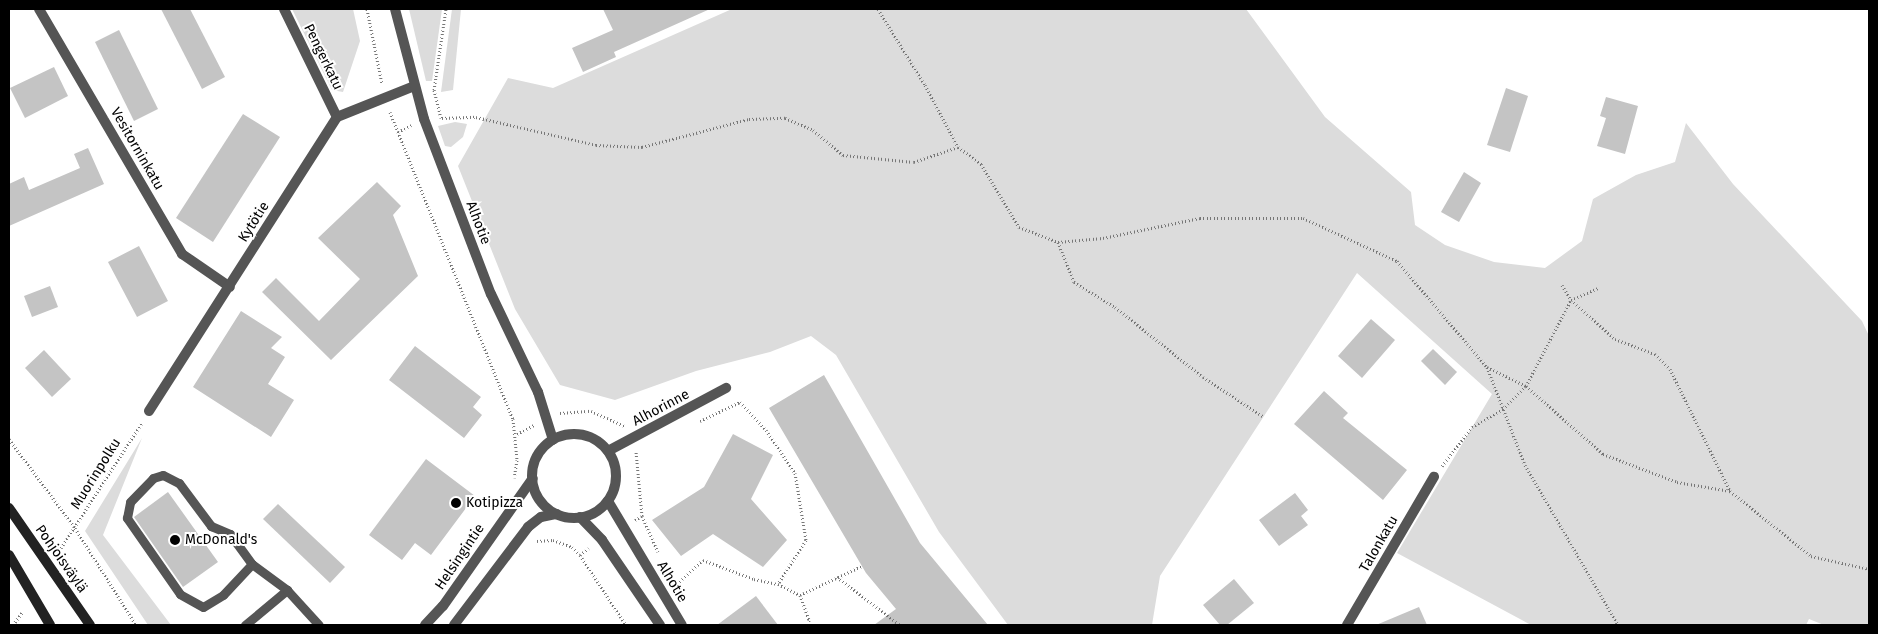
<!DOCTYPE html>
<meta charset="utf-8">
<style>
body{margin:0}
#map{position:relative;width:1878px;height:634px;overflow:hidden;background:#fff;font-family:"Fira Sans",sans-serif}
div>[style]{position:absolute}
.green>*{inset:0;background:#dcdcdc}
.building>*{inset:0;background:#c4c4c4}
.path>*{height:3px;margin-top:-1.5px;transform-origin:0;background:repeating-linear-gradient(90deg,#777 0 1px,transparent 0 3.5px)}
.service>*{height:9px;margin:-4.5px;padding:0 4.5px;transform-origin:4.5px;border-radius:4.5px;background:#555}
.minor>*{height:10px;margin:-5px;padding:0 5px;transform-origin:5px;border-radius:5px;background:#555}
.tertiary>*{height:10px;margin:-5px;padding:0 5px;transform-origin:5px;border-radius:5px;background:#555}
.tertiary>.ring{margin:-5px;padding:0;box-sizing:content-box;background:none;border:10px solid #555;border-radius:50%}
.secondary>*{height:10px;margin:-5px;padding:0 5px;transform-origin:5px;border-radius:5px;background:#222}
.dots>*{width:14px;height:14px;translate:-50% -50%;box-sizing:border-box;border:2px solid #fff;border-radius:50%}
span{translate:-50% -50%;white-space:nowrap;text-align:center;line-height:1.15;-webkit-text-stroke:4px #fff;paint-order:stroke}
.street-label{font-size:14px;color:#000}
.poi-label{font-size:14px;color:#000}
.left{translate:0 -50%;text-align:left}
.frame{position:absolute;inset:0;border:10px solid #000;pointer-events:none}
</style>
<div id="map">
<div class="green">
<div style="clip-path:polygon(292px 9px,353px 9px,360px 41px,343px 92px,332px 90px)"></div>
<div style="clip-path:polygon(409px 9px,442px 9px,432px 81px,426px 81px)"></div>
<div style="clip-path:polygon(452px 9px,461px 9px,453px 90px,441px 92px)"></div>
<div style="clip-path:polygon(732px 9px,1246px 9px,1325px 117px,1411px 192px,1415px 225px,1445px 245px,1494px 262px,1545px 268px,1582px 241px,1593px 199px,1636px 175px,1675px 162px,1686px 123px,1733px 184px,1862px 321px,1869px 336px,1869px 625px,1824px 625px,1809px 619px,1806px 625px,1531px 625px,1397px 553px,1492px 394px,1357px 273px,1160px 576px,1152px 625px,1008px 625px,939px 532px,836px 355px,811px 336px,770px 352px,696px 371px,615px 400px,560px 385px,515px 309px,458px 166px,508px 78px,553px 88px)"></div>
<div style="clip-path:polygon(455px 122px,467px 124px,463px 137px,451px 147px,445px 146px,438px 126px)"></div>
<div style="clip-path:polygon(142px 438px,103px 535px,171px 625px,148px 625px,85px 531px)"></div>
</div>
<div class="building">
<div style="clip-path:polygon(161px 9px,190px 9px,225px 77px,202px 89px)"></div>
<div style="clip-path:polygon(603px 9px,710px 9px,614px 52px,616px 57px,583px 72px,572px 48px,613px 30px)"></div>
<div style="clip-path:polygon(119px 30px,158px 109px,134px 121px,95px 42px)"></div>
<div style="clip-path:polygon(54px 67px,68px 96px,25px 118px,10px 88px)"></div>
<div style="clip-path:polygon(1506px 88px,1528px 96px,1510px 152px,1487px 145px)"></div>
<div style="clip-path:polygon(1606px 97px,1638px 106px,1625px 154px,1597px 146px,1606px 118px,1600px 116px)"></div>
<div style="clip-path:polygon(243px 114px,280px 137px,213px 242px,176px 218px)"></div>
<div style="clip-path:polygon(88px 148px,104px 184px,9px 226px,9px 184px,24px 177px,29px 190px,80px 168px,74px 154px)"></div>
<div style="clip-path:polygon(1464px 172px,1481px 183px,1459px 222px,1441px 212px)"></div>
<div style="clip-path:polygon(377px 182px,401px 206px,393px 215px,418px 276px,331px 360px,262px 292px,276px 278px,319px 321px,360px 279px,318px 238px)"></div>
<div style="clip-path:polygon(139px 246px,168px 301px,137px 317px,108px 262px)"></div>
<div style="clip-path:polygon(50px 286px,58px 307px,32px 317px,24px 296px)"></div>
<div style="clip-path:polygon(241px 311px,282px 337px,271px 348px,285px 357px,268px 384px,294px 400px,271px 437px,193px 387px)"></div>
<div style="clip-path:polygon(1371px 319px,1395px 340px,1362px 378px,1338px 356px)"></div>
<div style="clip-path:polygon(415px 346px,481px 397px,473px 407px,482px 415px,464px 438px,389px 380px)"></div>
<div style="clip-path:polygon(1433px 349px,1457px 372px,1445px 385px,1421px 361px)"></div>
<div style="clip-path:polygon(44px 350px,71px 379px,52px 397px,25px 368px)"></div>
<div style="clip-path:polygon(824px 375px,920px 543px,988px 625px,874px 625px,896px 609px,866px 573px,769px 408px)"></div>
<div style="clip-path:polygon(1324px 391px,1348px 413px,1343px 418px,1407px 470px,1383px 500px,1294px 424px)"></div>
<div style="clip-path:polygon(733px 434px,773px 455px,751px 499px,787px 540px,763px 567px,713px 534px,681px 556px,652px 520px,704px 487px)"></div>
<div style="clip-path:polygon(426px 459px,475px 496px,431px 555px,415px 543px,402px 560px,369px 535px)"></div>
<div style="clip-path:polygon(168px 492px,218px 562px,183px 587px,134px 517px)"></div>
<div style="clip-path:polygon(1295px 493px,1308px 510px,1301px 516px,1308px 525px,1279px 546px,1259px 520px)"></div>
<div style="clip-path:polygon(278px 504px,345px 567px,330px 583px,263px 519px)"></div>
<div style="clip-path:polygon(1234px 579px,1254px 603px,1227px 625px,1220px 625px,1203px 605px)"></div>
<div style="clip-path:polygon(756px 596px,778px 625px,717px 625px)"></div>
<div style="clip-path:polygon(1419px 607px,1427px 625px,1376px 625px)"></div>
</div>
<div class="path">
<div style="left:367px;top:9px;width:76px;rotate:78.7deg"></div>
<div style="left:878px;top:9px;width:89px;rotate:58.3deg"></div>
<div style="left:925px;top:85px;width:70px;rotate:62deg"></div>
<div style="left:390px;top:112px;width:331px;rotate:68.2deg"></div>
<div style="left:513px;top:419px;width:41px;rotate:84.4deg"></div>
<div style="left:517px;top:460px;width:18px;rotate:99deg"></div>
<div style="left:441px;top:118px;width:29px;rotate:-104deg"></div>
<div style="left:434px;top:90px;width:82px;rotate:-81.6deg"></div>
<div style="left:442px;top:118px;width:34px;rotate:-2deg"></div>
<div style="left:476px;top:117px;width:123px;rotate:13.1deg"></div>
<div style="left:596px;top:145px;width:46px;rotate:2.5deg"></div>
<div style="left:642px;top:147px;width:111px;rotate:-14.7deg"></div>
<div style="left:749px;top:119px;width:36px;rotate:-2deg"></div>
<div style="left:785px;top:118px;width:30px;rotate:23deg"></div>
<div style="left:813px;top:130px;width:39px;rotate:40deg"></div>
<div style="left:843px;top:155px;width:71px;rotate:5.6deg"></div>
<div style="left:914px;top:162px;width:46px;rotate:-18.8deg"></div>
<div style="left:958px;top:147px;width:29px;rotate:36deg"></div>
<div style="left:981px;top:164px;width:74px;rotate:58.9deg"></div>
<div style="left:1019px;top:227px;width:42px;rotate:21deg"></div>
<div style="left:1058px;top:242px;width:45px;rotate:-5.1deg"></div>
<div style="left:1103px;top:238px;width:99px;rotate:-11.7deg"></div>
<div style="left:1200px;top:218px;width:103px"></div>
<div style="left:1303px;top:218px;width:103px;rotate:24.6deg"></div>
<div style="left:1397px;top:261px;width:139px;rotate:49.7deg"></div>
<div style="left:1487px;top:367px;width:105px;rotate:68.8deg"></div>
<div style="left:1525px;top:465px;width:185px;rotate:59.8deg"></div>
<div style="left:398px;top:132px;width:15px;rotate:-28deg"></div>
<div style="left:1058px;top:242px;width:43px;rotate:68.2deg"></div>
<div style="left:1074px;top:282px;width:48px;rotate:31.4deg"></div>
<div style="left:1115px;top:307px;width:112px;rotate:38.5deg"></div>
<div style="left:1203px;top:377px;width:73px;rotate:33.3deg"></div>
<div style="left:1562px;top:285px;width:17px;rotate:59deg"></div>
<div style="left:1571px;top:300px;width:59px;rotate:41.6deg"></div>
<div style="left:1615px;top:339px;width:43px;rotate:20.6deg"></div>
<div style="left:1655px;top:354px;width:21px;rotate:45deg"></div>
<div style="left:1670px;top:369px;width:136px;rotate:63.8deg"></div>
<div style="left:1487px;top:367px;width:43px;rotate:26deg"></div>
<div style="left:1526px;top:386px;width:103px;rotate:41.4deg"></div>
<div style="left:1603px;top:454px;width:79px;rotate:20.7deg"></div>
<div style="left:1677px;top:482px;width:54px;rotate:9.6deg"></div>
<div style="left:1730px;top:491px;width:104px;rotate:38.7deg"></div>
<div style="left:1811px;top:556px;width:59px;rotate:12.6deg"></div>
<div style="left:560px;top:413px;width:31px;rotate:-4deg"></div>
<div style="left:591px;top:411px;width:37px;rotate:24deg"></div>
<div style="left:700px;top:421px;width:44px;rotate:-25.4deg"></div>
<div style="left:740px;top:402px;width:38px;rotate:47deg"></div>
<div style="left:766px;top:430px;width:52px;rotate:56deg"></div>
<div style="left:795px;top:473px;width:68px;rotate:80.7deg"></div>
<div style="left:806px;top:540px;width:52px;rotate:122.5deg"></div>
<div style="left:778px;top:584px;width:25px;rotate:27deg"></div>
<div style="left:800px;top:595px;width:27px;rotate:70deg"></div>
<div style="left:809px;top:620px;width:5px;rotate:101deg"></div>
<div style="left:517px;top:434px;width:19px;rotate:-28deg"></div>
<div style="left:9px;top:439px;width:111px;rotate:53.4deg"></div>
<div style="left:75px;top:528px;width:115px;rotate:57.8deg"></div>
<div style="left:1442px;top:466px;width:49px;rotate:-52.4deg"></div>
<div style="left:1472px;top:427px;width:36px;rotate:-30deg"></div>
<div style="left:1503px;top:409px;width:33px;rotate:-45deg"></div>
<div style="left:1526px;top:386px;width:97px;rotate:-62.4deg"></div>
<div style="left:1571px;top:300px;width:30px;rotate:-24deg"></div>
<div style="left:642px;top:516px;width:39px;rotate:66deg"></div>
<div style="left:635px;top:520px;width:8px;rotate:-30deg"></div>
<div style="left:642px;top:516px;width:65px;rotate:-95.3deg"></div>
<div style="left:537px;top:541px;width:16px;rotate:-4deg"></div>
<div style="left:553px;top:540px;width:20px;rotate:20deg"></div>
<div style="left:572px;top:547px;width:11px;rotate:45deg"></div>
<div style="left:580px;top:555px;width:84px;rotate:56.7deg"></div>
<div style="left:61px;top:548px;width:149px;rotate:-57.1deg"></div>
<div style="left:580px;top:555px;width:11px;rotate:-38deg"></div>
<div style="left:837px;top:577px;width:79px;rotate:37.3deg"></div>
<div style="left:677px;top:584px;width:35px;rotate:-43deg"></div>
<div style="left:703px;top:560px;width:54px;rotate:20.4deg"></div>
<div style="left:754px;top:579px;width:25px;rotate:12deg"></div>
<div style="left:800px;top:595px;width:68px;rotate:-25.1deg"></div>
<div style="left:13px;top:625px;width:17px;rotate:-54deg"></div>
</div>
<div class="service">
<div style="left:252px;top:564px;width:42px;rotate:133.1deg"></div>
<div style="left:223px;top:595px;width:23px;rotate:149deg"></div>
<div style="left:203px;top:607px;width:26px;rotate:-151deg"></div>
<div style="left:180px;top:594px;width:93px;rotate:-124.9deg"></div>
<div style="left:127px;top:518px;width:16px;rotate:-79deg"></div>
<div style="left:130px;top:502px;width:33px;rotate:-46deg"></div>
<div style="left:153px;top:478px;width:10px;rotate:-17deg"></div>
<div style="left:163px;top:475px;width:18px;rotate:27deg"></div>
<div style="left:179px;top:483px;width:54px;rotate:53.3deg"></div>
<div style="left:211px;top:526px;width:21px;rotate:23deg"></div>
<div style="left:230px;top:534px;width:37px;rotate:54deg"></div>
<div style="left:252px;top:564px;width:44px;rotate:36.6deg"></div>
<div style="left:245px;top:625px;width:55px;rotate:-39.8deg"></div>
<div style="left:287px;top:590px;width:47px;rotate:47.6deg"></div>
</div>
<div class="minor">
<div style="left:39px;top:9px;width:284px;rotate:59.7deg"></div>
<div style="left:182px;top:254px;width:58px;rotate:34.5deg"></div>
<div style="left:284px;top:9px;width:120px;rotate:63.9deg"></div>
<div style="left:149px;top:411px;width:349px;rotate:-57.4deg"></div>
<div style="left:337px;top:117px;width:83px;rotate:-21.9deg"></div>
<div style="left:608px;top:451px;width:134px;rotate:-28.1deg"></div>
<div style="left:1347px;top:625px;width:172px;rotate:-59.6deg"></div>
</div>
<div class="tertiary">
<div style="left:395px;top:9px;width:114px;rotate:75.2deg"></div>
<div style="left:424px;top:119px;width:187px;rotate:69.1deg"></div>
<div style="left:491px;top:294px;width:109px;rotate:64.4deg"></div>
<div style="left:538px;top:392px;width:50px;rotate:72.6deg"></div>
<div class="ring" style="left:532px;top:434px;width:74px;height:74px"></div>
<div style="left:608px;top:501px;width:144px;rotate:59.2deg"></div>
<div style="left:580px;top:517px;width:32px;rotate:46deg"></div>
<div style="left:602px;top:540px;width:103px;rotate:55.7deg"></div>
<div style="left:425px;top:625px;width:26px;rotate:-47deg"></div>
<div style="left:443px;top:606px;width:156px;rotate:-54.9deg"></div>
<div style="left:454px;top:625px;width:123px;rotate:-52.9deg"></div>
<div style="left:528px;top:527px;width:16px;rotate:-38deg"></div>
<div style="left:541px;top:517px;width:16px;rotate:-11deg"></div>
</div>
<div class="secondary">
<div style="left:9px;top:508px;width:142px;rotate:55.3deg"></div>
<div style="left:9px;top:555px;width:81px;rotate:59.6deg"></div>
</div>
<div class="dots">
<div style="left:456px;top:503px;background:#000"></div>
<div style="left:175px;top:540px;background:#000"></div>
</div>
<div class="street-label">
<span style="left:323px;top:57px;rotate:64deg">Pengerkatu</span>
<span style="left:137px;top:149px;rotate:60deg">Vesitorninkatu</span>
<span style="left:254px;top:222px;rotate:-58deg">Kytötie</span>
<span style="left:478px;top:223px;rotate:69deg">Alhotie</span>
<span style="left:661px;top:408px;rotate:-28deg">Alhorinne</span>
<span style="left:96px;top:474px;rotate:-58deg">Muorinpolku</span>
<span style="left:1379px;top:544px;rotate:-60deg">Talonkatu</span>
<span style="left:460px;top:557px;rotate:-56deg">Helsingintie</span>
<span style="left:61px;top:559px;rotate:55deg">Pohjoisväylä</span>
<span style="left:672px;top:582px;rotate:59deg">Alhotie</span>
</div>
<div class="poi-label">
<span class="left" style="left:466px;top:503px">Kotipizza</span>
<span class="left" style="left:185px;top:540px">McDonald's</span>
</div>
<div class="frame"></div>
</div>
